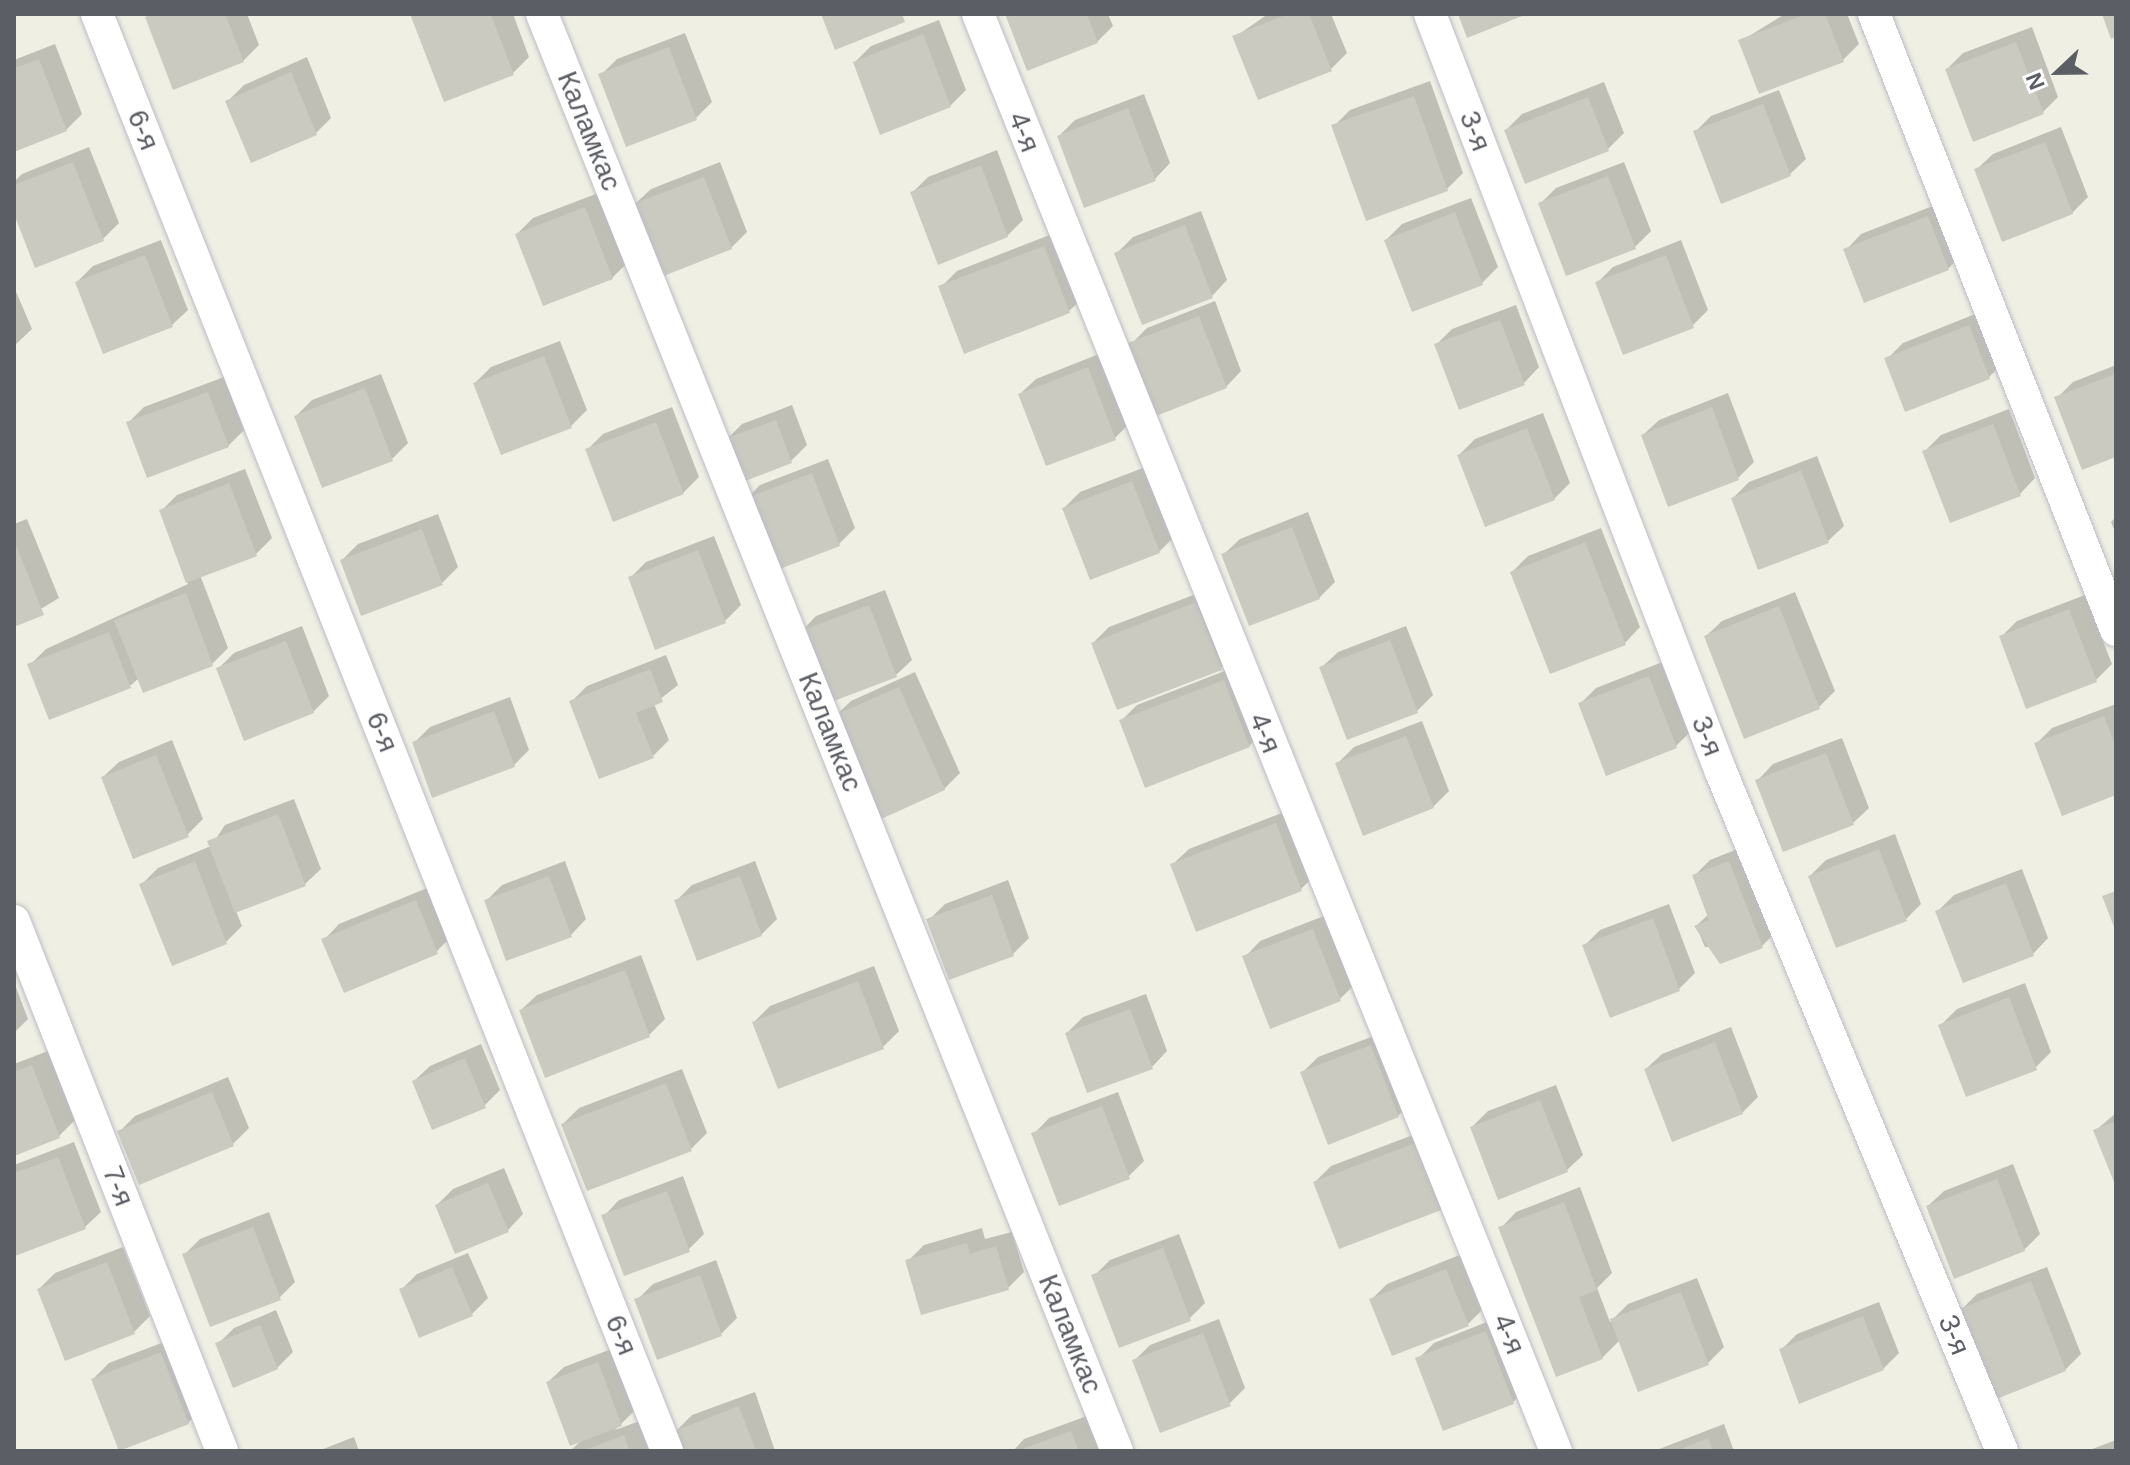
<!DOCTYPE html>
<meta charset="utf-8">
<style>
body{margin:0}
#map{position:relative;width:2130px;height:1465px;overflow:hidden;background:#efefe4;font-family:Arial,sans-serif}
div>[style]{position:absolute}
.shadow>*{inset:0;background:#0003}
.building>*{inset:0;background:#cacac0}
.roads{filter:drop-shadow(0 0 2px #bcbcc3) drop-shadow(0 0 2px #bcbcc3)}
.minor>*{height:32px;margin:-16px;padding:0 16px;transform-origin:16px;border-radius:16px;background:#fff}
span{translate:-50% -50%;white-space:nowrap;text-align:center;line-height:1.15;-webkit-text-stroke:7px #fff;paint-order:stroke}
.street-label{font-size:28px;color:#5c5e65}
.frame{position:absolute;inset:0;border:16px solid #5c5e65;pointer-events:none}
.north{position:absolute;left:2018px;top:32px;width:80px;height:80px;-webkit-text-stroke:6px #fff;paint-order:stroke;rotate:248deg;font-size:22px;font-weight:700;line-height:32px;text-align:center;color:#5c5e65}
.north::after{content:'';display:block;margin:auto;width:28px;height:36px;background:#5c5e65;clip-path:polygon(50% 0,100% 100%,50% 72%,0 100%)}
</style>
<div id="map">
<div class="shadow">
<div style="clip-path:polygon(151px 14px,247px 14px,259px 45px,243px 61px)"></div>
<div style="clip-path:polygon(413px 14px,513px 14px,529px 57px,513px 73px,445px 99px)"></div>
<div style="clip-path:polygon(1007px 14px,1108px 14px,1113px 26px,1097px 42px)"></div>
<div style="clip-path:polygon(1268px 14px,1331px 14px,1347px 53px,1331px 69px,1235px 37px)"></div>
<div style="clip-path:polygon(1785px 14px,1847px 14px,1859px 44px,1843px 60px,1741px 41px)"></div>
<div style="clip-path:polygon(939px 20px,966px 90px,950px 106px,855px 62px,871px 46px)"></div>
<div style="clip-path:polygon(2032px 27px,2058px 97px,2042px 113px,1947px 69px,1963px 53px)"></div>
<div style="clip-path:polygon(685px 33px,712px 102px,696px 118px,601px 75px,617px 59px)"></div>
<div style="clip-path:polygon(55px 44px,82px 114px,66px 130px,14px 150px,14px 60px)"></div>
<div style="clip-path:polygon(307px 57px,331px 118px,315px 134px,228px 101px,244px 85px)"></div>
<div style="clip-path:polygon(1430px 81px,1463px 173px,1447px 189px,1367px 218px,1334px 126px,1350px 110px)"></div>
<div style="clip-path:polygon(1604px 82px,1624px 133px,1608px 149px,1506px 130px,1522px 114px)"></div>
<div style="clip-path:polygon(1779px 90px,1806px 159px,1790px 174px,1695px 132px,1711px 116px)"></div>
<div style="clip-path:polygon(1144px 94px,1170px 163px,1155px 179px,1059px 136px,1075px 120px)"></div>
<div style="clip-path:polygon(2061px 127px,2088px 197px,2072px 213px,1977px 169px,1993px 154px)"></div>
<div style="clip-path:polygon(89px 147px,119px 223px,103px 239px,14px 209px,14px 182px,22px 174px)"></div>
<div style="clip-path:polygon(997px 150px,1023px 220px,1007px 236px,912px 193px,928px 177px)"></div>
<div style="clip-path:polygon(720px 162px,747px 232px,731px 248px,635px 204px,651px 189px)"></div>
<div style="clip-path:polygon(1624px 162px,1651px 231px,1635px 247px,1540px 204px,1556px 188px)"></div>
<div style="clip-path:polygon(601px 192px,628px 262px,612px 278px,517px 234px,533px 218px)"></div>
<div style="clip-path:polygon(1471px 198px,1498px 267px,1482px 283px,1386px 240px,1402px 224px)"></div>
<div style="clip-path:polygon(1943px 202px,1963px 253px,1948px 269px,1846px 250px,1861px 234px)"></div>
<div style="clip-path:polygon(1201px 211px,1227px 280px,1212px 296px,1117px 253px,1133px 237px)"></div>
<div style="clip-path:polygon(1060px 231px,1085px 296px,1069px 311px,941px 287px,957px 271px)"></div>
<div style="clip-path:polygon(161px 240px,188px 310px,172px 325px,77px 282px,93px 266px)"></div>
<div style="clip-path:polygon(1681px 240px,1708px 310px,1692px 326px,1597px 283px,1613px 267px)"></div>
<div style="clip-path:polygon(14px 287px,32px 329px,14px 346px)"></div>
<div style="clip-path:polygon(1215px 301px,1241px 371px,1226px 387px,1131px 344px,1147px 328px)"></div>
<div style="clip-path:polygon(1516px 305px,1539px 367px,1524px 383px,1436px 345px,1452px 329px)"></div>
<div style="clip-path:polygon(1985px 310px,2005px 362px,1989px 377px,1887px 359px,1903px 343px)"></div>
<div style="clip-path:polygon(560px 341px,587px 410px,571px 426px,475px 383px,491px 367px)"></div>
<div style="clip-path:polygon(1104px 352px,1131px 422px,1115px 438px,1047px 464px,1020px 394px,1036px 379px)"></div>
<div style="clip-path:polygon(2116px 365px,2116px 455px,2057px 398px,2073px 382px)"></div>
<div style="clip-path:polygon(381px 374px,408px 443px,392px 459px,296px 416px,312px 400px)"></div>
<div style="clip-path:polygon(224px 377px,244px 430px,228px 446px,128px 423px,144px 407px)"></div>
<div style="clip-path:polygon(1728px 393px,1754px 462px,1738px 478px,1670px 505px,1643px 435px,1659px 420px)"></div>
<div style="clip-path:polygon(792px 405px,807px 445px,791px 461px,726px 440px,742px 424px)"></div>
<div style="clip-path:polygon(672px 407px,699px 477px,683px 493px,587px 450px,603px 434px)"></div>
<div style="clip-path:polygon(2009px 409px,2035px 478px,2020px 494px,1925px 451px,1941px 435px)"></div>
<div style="clip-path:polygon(1543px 413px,1570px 483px,1554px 499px,1459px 455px,1475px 439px)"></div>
<div style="clip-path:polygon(1817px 456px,1844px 526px,1828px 541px,1733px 498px,1749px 482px)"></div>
<div style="clip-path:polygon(828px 459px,855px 528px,839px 544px,744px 501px,760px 485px)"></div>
<div style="clip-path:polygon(1148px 466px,1175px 536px,1159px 552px,1064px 508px,1080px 492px)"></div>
<div style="clip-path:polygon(245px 469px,272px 538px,256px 554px,200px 575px,228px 648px,212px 664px,139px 678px,130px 686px,30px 665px,46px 649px,188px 584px,161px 511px,177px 495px)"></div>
<div style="clip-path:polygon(1308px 512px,1335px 582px,1319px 598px,1224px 554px,1240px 539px)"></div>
<div style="clip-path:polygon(438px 514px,458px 567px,442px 583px,342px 560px,358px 544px)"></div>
<div style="clip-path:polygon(2116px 517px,2116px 534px,2111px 522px)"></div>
<div style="clip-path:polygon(27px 519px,59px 598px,14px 625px,14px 524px)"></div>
<div style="clip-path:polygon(1601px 528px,1640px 627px,1625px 643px,1512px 572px,1528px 556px)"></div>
<div style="clip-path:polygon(714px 536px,741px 605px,725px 621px,630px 578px,646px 562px)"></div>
<div style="clip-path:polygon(1212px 588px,1237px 652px,1221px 668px,1093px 643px,1109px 627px)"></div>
<div style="clip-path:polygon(885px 590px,912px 660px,896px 675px,801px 632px,816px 616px)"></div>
<div style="clip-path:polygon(1795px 592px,1835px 691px,1819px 707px,1706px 636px,1722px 621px)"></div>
<div style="clip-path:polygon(2085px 595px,2112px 664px,2096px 680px,2001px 637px,2017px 621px)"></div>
<div style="clip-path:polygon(302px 626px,329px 696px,313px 712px,218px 669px,234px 653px)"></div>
<div style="clip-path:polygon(1406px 626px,1433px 695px,1417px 711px,1322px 667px,1338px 652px)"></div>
<div style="clip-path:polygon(666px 655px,678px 685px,654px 704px,669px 740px,653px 756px,571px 702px,587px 686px)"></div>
<div style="clip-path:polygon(1665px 661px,1691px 731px,1675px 747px,1580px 704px,1596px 688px)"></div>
<div style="clip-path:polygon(1240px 665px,1265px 730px,1249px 746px,1121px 721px,1137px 705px)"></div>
<div style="clip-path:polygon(915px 672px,960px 773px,944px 789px,835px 716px,851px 701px)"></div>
<div style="clip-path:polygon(510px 697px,529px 750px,513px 766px,414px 743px,430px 727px)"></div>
<div style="clip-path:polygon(2116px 704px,2116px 793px,2036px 744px,2052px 728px)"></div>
<div style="clip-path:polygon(1422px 721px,1449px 791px,1433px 807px,1338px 763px,1354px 747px)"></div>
<div style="clip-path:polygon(1842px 738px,1869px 808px,1853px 823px,1758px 780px,1773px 764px)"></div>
<div style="clip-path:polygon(172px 740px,203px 819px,187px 835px,103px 777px,119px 762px)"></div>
<div style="clip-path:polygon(294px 799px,321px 869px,305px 884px,236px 911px,242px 926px,226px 942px,142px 884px,158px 868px,211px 846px,225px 825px)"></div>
<div style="clip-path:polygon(1292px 809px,1316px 874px,1301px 889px,1173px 864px,1189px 849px)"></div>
<div style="clip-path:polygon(1895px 834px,1921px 904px,1905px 920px,1810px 876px,1826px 860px)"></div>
<div style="clip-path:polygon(1745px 846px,1778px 930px,1762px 946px,1705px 947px,1696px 926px,1709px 914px,1694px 876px,1710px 860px)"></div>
<div style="clip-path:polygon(565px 861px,586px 919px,571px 935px,486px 901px,502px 885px)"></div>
<div style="clip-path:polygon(755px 861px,777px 919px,761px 935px,677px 900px,692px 885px)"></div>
<div style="clip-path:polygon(2022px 869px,2048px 938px,2033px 954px,1938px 911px,1954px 895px)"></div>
<div style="clip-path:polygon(1008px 880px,1029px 938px,1013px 954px,929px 920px,945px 904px)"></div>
<div style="clip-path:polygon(432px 886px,452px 936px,436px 952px,324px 940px,339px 924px)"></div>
<div style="clip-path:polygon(1669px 904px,1695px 973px,1679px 989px,1584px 946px,1600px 930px)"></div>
<div style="clip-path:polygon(1329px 914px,1355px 984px,1339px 1000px,1245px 957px,1260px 941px)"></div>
<div style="clip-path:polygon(641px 955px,665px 1019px,649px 1035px,521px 1010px,537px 995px)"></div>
<div style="clip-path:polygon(874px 966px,899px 1031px,883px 1047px,754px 1022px,770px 1006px)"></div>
<div style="clip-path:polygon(14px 982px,28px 1019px,14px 1033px)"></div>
<div style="clip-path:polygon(2025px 983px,2051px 1052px,2035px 1068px,1941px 1025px,1957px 1009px)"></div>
<div style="clip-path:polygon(1146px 994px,1167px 1051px,1152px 1067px,1067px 1033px,1083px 1017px)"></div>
<div style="clip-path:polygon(1731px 1027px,1758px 1097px,1742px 1113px,1646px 1069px,1662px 1054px)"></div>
<div style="clip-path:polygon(1387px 1031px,1413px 1100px,1398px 1116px,1302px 1073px,1318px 1057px)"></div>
<div style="clip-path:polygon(481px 1044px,500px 1090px,484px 1106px,414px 1081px,430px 1066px)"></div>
<div style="clip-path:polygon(48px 1051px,75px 1120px,59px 1136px,14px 1154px,14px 1064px)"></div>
<div style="clip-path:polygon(682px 1069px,707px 1133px,691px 1149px,563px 1124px,579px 1108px)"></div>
<div style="clip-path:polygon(228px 1077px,249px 1128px,233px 1144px,119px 1132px,135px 1116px)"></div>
<div style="clip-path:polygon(1556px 1085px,1583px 1155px,1567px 1170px,1472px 1127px,1488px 1111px)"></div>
<div style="clip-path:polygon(1118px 1092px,1144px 1161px,1128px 1177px,1034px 1134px,1049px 1118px)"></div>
<div style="clip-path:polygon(2116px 1113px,2116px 1181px,2096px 1130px)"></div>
<div style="clip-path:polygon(1434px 1127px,1459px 1191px,1315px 1182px,1331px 1166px)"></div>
<div style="clip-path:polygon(74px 1142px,101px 1212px,85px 1227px,16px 1254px,14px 1165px)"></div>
<div style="clip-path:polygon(2013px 1164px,2040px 1234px,2024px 1250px,1928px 1206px,1944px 1191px)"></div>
<div style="clip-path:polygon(504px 1168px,523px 1214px,508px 1230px,437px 1205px,453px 1189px)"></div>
<div style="clip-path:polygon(683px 1176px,704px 1234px,688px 1250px,604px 1216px,619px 1200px)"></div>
<div style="clip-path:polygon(1580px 1187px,1612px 1273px,1597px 1288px,1610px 1322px,1628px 1304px,1697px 1278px,1724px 1347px,1708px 1363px,1620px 1340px,1602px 1358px,1501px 1228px,1516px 1212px)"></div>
<div style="clip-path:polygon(269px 1212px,295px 1282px,279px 1298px,185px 1254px,200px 1239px)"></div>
<div style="clip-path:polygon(982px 1228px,985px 1239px,1012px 1232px,1024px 1272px,1008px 1288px,908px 1261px,924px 1245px)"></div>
<div style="clip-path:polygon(1179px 1234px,1205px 1303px,1189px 1319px,1094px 1276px,1110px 1260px)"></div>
<div style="clip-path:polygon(123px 1247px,150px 1316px,134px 1332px,39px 1289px,55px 1273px)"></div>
<div style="clip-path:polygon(468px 1253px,488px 1298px,472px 1314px,401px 1290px,417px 1274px)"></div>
<div style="clip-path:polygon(1462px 1254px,1484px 1308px,1468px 1324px,1371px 1300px,1387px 1284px)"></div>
<div style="clip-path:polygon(716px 1260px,737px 1318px,721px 1334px,637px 1300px,653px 1284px)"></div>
<div style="clip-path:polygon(2047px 1267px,2081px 1354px,2065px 1370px,1961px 1310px,1977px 1294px)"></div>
<div style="clip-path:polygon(1879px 1302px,1899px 1353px,1883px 1369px,1781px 1350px,1797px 1334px)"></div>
<div style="clip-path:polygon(276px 1310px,293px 1352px,277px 1368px,218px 1344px,234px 1328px)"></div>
<div style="clip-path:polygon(1502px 1316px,1529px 1386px,1513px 1402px,1444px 1428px,1418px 1359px,1434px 1343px)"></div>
<div style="clip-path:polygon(1219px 1319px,1245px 1388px,1229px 1404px,1134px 1361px,1150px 1345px)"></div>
<div style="clip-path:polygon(177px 1337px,204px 1407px,188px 1423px,93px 1379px,109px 1363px)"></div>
<div style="clip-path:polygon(614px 1348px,637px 1408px,615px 1430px,640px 1421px,651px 1451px,570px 1451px,583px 1439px,548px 1382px,564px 1367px)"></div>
<div style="clip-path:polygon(755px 1392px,775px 1451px,684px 1451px,676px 1431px,692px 1415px)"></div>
<div style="clip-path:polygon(1087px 1416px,1100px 1451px,1013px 1451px,1024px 1439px)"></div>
<div style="clip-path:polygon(1724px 1424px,1734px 1451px,1654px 1451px)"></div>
<div style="clip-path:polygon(354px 1437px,359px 1451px,318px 1451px)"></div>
<div style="clip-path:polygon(2116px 1440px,2116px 1451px,2087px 1451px)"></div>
</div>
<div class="building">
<div style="clip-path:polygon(153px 14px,225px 14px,244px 62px,173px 90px,145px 17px)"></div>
<div style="clip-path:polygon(410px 14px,491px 14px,514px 75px,444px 102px)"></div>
<div style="clip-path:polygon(821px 14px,902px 14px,905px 22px,835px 50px)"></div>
<div style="clip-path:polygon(1005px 14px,1087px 14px,1098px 43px,1027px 71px)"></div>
<div style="clip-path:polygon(1288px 14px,1309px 14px,1332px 71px,1258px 100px,1232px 36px)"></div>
<div style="clip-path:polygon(1458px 14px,1527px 14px,1467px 38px)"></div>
<div style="clip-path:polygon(1806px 14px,1825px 14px,1844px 62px,1759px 94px,1738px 40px)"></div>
<div style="clip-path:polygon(2102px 14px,2116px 14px,2116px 37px,2111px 39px)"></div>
<div style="clip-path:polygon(923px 34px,951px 107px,880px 135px,853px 62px)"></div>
<div style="clip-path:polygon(2016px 42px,2044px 114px,1973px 142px,1945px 69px)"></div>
<div style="clip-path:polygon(669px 47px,697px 120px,626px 147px,598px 74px)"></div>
<div style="clip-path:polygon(39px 59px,67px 131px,14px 152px,14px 68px)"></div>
<div style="clip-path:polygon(291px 72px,317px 135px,251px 163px,225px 101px)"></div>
<div style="clip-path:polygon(1414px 96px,1448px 191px,1366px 221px,1331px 125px)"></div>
<div style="clip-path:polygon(1588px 97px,1609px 151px,1525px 184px,1504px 130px)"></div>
<div style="clip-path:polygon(1763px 104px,1791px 176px,1721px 204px,1693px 131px)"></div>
<div style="clip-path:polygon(1128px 108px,1156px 181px,1084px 208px,1057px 136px)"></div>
<div style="clip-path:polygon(2045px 142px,2073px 214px,2002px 242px,1974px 169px)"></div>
<div style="clip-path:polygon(73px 162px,104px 241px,35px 268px,14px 214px,14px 185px)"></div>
<div style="clip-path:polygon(981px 165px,1008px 237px,938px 265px,910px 192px)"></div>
<div style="clip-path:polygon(1608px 176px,1636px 249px,1566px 276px,1538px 203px)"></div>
<div style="clip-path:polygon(704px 177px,732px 249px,661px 277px,633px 204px)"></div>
<div style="clip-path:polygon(585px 207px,613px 279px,543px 306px,515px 234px)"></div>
<div style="clip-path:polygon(1455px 212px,1483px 285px,1412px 312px,1384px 240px)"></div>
<div style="clip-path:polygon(1928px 216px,1949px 270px,1864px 303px,1843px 249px)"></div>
<div style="clip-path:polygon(1185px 225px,1213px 298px,1142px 325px,1114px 253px)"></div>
<div style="clip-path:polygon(1044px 246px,1070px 313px,964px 354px,938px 286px)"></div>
<div style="clip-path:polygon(145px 255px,173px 327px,103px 354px,75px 282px)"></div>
<div style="clip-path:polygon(1666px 255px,1694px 328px,1623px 355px,1595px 282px)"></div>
<div style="clip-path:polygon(1199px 316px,1227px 388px,1156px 416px,1128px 343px)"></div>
<div style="clip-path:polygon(1500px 320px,1525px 385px,1459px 410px,1434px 344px)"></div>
<div style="clip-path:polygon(1969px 325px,1990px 379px,1905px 412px,1884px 358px)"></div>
<div style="clip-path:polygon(544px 356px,572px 428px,501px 455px,473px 383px)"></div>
<div style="clip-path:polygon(1088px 367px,1116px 440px,1046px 466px,1018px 394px)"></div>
<div style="clip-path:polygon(2116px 374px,2116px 457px,2082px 470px,2054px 397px)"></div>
<div style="clip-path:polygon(365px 388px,393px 461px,322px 488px,294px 416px)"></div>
<div style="clip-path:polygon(208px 392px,229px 447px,147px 478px,126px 422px)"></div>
<div style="clip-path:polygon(1712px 407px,1739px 480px,1668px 507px,1641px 435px)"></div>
<div style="clip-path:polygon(776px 420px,792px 463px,740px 483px,724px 439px)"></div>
<div style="clip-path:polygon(656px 422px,684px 494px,613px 522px,585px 449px)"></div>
<div style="clip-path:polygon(1993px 424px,2021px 496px,1950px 523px,1922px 451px)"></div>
<div style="clip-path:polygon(1527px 428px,1555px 500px,1485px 527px,1457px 455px)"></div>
<div style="clip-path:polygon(1801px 470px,1829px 543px,1758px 570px,1731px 498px)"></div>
<div style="clip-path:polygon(812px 473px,840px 546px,769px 573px,741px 500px)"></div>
<div style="clip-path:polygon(1132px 481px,1160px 553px,1090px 580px,1062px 508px)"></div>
<div style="clip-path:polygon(229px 483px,257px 556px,186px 583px,159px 510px)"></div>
<div style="clip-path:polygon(1292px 527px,1320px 599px,1249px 626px,1221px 554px)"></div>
<div style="clip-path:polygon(422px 529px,443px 585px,361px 616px,340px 560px)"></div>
<div style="clip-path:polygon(14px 540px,44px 615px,14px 627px)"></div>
<div style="clip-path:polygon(1585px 542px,1626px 645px,1550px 674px,1510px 572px)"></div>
<div style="clip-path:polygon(698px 550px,726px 623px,655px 650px,628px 577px)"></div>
<div style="clip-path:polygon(186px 593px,213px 666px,143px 693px,114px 620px)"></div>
<div style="clip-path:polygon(1196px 602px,1222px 670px,1117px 710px,1091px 643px)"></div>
<div style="clip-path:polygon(869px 605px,897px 677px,826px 704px,798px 632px)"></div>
<div style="clip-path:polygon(1779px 606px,1820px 709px,1744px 739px,1704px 636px)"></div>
<div style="clip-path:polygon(2069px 609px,2097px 682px,2026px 709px,1999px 636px)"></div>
<div style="clip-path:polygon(109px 632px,131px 688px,49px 720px,27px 664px)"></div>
<div style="clip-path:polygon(1390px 640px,1418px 713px,1347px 740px,1319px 667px)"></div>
<div style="clip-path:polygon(286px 641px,314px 713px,244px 741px,216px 668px)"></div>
<div style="clip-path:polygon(650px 669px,663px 702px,636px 713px,654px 758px,599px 779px,569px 701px)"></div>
<div style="clip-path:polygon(1649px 676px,1677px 748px,1606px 776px,1578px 703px)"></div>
<div style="clip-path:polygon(1224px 680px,1250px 747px,1145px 788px,1119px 720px)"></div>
<div style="clip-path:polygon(899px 687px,945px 790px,879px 820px,833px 716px)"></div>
<div style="clip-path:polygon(494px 711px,515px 767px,432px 798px,412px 742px)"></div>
<div style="clip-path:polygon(2104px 716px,2116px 747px,2116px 795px,2062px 816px,2034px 743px)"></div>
<div style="clip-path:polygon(1406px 736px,1434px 808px,1363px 836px,1335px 763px)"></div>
<div style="clip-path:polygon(1826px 753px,1854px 825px,1783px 852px,1755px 780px)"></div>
<div style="clip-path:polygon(156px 755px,189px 837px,133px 859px,101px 777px)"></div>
<div style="clip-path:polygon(278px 814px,306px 886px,235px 913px,207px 841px)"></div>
<div style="clip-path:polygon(1276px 823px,1302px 891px,1196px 932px,1170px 864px)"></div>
<div style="clip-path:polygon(1879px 849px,1907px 921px,1836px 948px,1808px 876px)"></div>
<div style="clip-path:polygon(195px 861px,227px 944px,172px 966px,139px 884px)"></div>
<div style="clip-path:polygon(1729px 861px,1763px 948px,1720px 964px,1694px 926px,1709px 920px,1692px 875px)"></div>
<div style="clip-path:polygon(549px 876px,572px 937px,506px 961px,484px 900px)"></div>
<div style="clip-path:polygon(740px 876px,762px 936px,697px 961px,674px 900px)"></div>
<div style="clip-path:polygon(2006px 883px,2034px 956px,1963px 983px,1935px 911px)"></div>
<div style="clip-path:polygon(2116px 891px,2116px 932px,2102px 896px)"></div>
<div style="clip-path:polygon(992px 895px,1014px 956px,949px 980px,926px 919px)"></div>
<div style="clip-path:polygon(416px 900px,438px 954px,344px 993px,321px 939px)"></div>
<div style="clip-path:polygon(1653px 918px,1680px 991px,1610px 1018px,1582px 945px)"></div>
<div style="clip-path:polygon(1313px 929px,1341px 1001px,1270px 1029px,1242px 956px)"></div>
<div style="clip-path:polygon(625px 970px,650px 1037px,545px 1078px,519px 1010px)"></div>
<div style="clip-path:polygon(858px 981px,884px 1049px,778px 1089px,752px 1022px)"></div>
<div style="clip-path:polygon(2009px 997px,2037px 1070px,1966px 1097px,1938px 1025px)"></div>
<div style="clip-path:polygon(1130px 1009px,1153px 1069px,1087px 1093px,1065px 1033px)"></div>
<div style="clip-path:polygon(1715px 1042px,1743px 1114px,1672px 1142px,1644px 1069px)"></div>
<div style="clip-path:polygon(1371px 1045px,1399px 1117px,1328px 1145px,1300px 1072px)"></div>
<div style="clip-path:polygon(465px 1058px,486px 1108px,432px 1130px,412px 1081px)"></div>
<div style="clip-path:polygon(32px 1065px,60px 1138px,14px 1156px,14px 1072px)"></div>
<div style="clip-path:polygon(666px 1083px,692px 1151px,587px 1191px,561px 1124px)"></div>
<div style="clip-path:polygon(212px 1092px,234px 1146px,139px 1185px,117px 1131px)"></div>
<div style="clip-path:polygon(1540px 1100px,1568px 1172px,1498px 1200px,1470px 1127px)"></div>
<div style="clip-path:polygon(1102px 1106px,1130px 1179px,1059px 1206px,1031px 1133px)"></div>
<div style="clip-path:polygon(2116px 1121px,2116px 1187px,2093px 1130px)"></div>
<div style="clip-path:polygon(1418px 1142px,1444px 1209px,1339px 1249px,1313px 1182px)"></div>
<div style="clip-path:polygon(58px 1157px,86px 1229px,15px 1256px,14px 1173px)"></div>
<div style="clip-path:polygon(1997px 1179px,2025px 1251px,1954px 1279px,1926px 1206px)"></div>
<div style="clip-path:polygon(488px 1183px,509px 1232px,455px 1254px,435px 1205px)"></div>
<div style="clip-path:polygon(667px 1191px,690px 1252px,624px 1276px,601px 1215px)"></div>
<div style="clip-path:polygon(1564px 1202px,1597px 1290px,1579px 1297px,1603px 1359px,1556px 1377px,1498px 1227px)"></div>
<div style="clip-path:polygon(253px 1227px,281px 1300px,210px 1327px,182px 1254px)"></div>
<div style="clip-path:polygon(967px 1243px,970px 1254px,996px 1246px,1009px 1290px,921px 1315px,905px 1260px)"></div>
<div style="clip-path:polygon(1163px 1248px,1191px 1321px,1119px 1348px,1091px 1275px)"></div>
<div style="clip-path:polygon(107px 1262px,135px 1334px,65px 1361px,37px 1289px)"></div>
<div style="clip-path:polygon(452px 1267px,473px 1316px,419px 1338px,399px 1289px)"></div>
<div style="clip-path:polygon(1446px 1269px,1469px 1326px,1392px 1356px,1369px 1299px)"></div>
<div style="clip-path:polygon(700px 1275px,722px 1336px,657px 1360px,634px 1299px)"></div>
<div style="clip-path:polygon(2031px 1281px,2066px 1371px,1994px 1400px,1959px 1309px)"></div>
<div style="clip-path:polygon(1681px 1292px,1709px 1365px,1638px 1392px,1610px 1319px)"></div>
<div style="clip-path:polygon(1863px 1316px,1884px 1370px,1799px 1404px,1779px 1349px)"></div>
<div style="clip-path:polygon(260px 1325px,278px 1369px,233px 1388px,215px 1343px)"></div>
<div style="clip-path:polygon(1486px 1331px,1514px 1404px,1443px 1431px,1415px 1358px)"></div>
<div style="clip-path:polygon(1203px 1333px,1231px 1406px,1160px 1433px,1132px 1360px)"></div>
<div style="clip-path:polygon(161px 1352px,189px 1424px,119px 1451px,91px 1379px)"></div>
<div style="clip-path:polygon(598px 1362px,622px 1426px,570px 1446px,546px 1382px)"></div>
<div style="clip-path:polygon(739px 1406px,756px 1451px,682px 1451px,674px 1431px)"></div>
<div style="clip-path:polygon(1071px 1431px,1079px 1451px,1017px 1451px)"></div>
<div style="clip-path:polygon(624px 1435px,630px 1451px,583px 1451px)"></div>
<div style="clip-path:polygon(1708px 1438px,1713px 1451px,1676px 1451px)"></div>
</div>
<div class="roads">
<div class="minor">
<div style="left:97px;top:14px;width:1546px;rotate:68.36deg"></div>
<div style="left:542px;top:14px;width:1548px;rotate:68.19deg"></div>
<div style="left:978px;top:14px;width:1549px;rotate:68.09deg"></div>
<div style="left:1430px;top:14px;width:812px;rotate:69deg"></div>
<div style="left:1721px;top:772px;width:735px;rotate:67.52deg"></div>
<div style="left:1874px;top:14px;width:662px;rotate:68.55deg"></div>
<div style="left:14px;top:921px;width:569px;rotate:68.57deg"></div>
</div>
</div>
<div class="street-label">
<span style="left:143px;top:130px;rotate:68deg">6-я</span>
<span style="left:589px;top:131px;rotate:68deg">Каламкас</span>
<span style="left:1475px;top:131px;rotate:69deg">3-я</span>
<span style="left:1024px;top:132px;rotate:69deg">4-я</span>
<span style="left:382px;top:732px;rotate:68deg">6-я</span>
<span style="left:830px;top:732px;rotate:68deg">Каламкас</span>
<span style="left:1265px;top:733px;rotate:68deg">4-я</span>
<span style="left:1707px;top:736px;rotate:69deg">3-я</span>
<span style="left:118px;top:1186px;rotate:69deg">7-я</span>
<span style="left:1070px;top:1334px;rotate:68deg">Каламкас</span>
<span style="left:1509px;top:1334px;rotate:68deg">4-я</span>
<span style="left:621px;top:1335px;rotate:68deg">6-я</span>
<span style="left:1954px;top:1335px;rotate:68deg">3-я</span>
</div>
<div class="frame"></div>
<div class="north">N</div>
</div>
